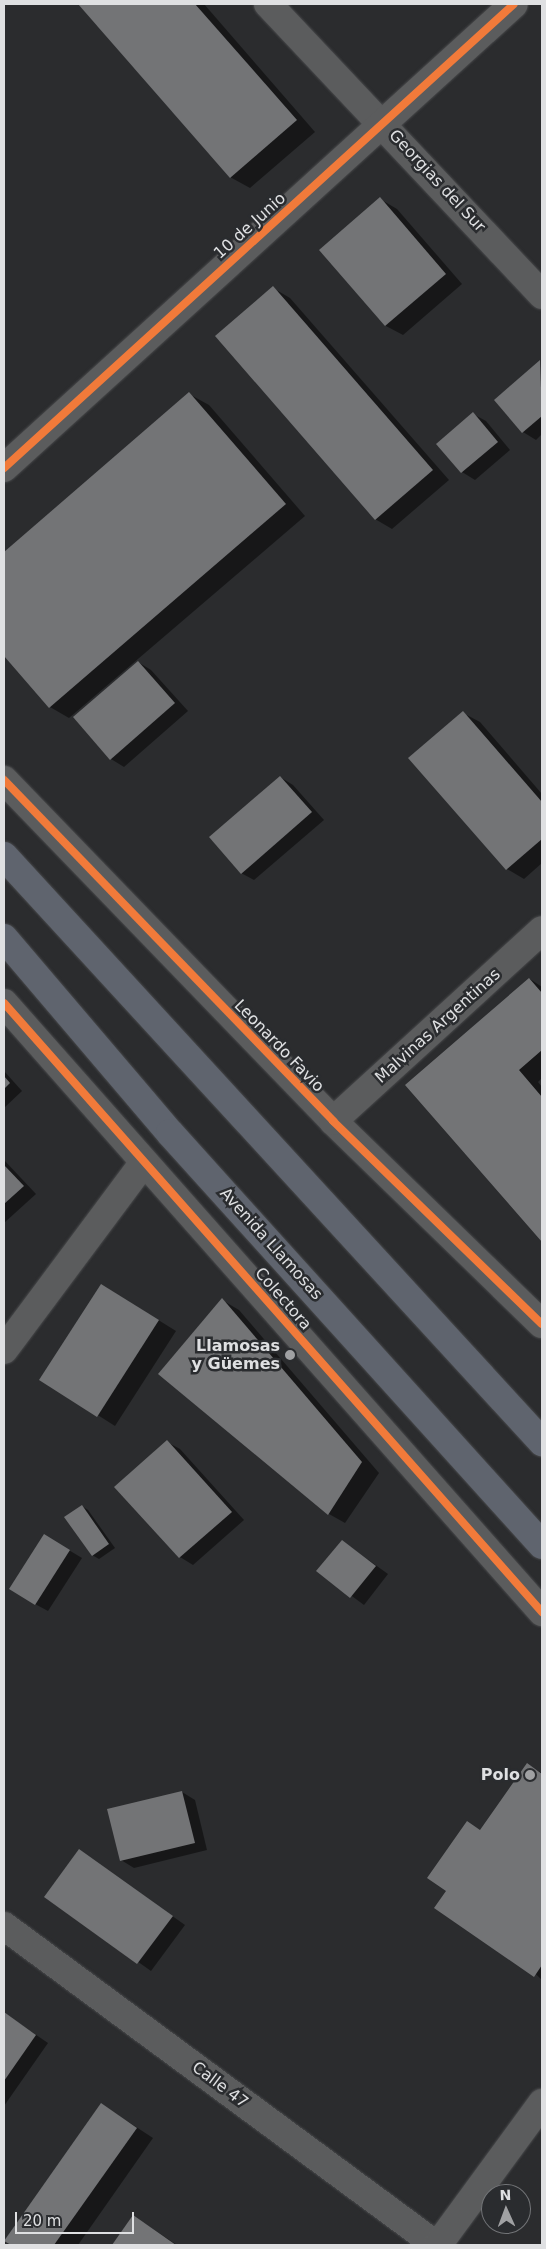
<!DOCTYPE html>
<meta charset="utf-8">
<style>
body{margin:0}
#map{position:relative;width:546px;height:2249px;overflow:hidden;background:#2b2c2e;font-family:"DejaVu Sans",sans-serif}
div>[style]{position:absolute}
.shadow>*{inset:0;background:#0007}
.building>*{inset:0;background:#737476}
.roads{filter:drop-shadow(0 0 1px #48494b) drop-shadow(0 0 1px #48494b)}
.street>*{height:28px;margin:-14px;padding:0 14px;transform-origin:14px;border-radius:14px;background:#5b5c5d}
.highway>*{height:28px;margin:-14px;padding:0 14px;transform-origin:14px;border-radius:14px;background:#5f646e}
.cycleway>*{height:8px;margin:-4px;padding:0 4px;transform-origin:4px;border-radius:4px;background:#f17a3a}
.dots>*{width:14px;height:14px;translate:-50% -50%;box-sizing:border-box;border:2px solid #2a2c2f;border-radius:50%}
span{translate:-50% -50%;white-space:nowrap;text-align:center;line-height:1.15;-webkit-text-stroke:5px #2a2c2f;paint-order:stroke}
.street-label{font-size:16px;color:#dfe0e2}
.poi-label{font-size:16px;color:#dfe0e2;font-weight:700}
.right{translate:-100% -50%;text-align:right}
.frame{position:absolute;inset:0;border:5px solid #dfe0e2;pointer-events:none}
.north{position:absolute;left:481px;top:2184px;width:50px;height:50px;box-sizing:border-box;background:#2a2c2f;border:1px solid #727477;border-radius:50%;rotate:358deg;font-size:14px;font-weight:700;line-height:20px;text-align:center;color:#dfe0e2}
.north::after{content:'';display:block;margin:auto;width:18px;height:22px;background:#a0a1a3;clip-path:polygon(50% 0,100% 100%,50% 72%,0 100%)}
.scale{position:absolute;left:15px;top:2212px;width:119px;height:22px;box-sizing:border-box;border:2px solid #dfe0e2;border-top:0;padding-left:6px;font-size:15px;line-height:18px;white-space:nowrap;color:#dfe0e2;-webkit-text-stroke:4px #2a2c2f;paint-order:stroke}
</style>
<div id="map">
<div class="shadow">
<div style="clip-path:polygon(80px 4px,204px 4px,315px 132px,250px 188px,230px 177px)"></div>
<div style="clip-path:polygon(380px 199px,397px 209px,462px 284px,403px 335px,386px 326px,321px 250px)"></div>
<div style="clip-path:polygon(273px 288px,290px 298px,449px 480px,392px 529px,375px 519px)"></div>
<div style="clip-path:polygon(540px 362px,542px 434px,536px 440px,523px 432px,496px 400px)"></div>
<div style="clip-path:polygon(189px 394px,209px 405px,305px 516px,69px 718px,50px 707px,4px 654px,4px 553px)"></div>
<div style="clip-path:polygon(473px 414px,486px 421px,510px 450px,475px 480px,462px 472px,438px 444px)"></div>
<div style="clip-path:polygon(138px 662px,151px 670px,188px 711px,124px 767px,111px 759px)"></div>
<div style="clip-path:polygon(463px 713px,480px 722px,542px 794px,542px 863px,524px 879px,507px 869px,410px 758px)"></div>
<div style="clip-path:polygon(280px 777px,293px 785px,324px 820px,254px 880px,241px 873px)"></div>
<div style="clip-path:polygon(530px 979px,542px 987px,542px 1078px,538px 1082px,542px 1087px,542px 1240px,407px 1085px)"></div>
<div style="clip-path:polygon(4px 1071px,22px 1091px,4px 1108px)"></div>
<div style="clip-path:polygon(4px 1160px,36px 1194px,4px 1223px)"></div>
<div style="clip-path:polygon(102px 1285px,176px 1331px,115px 1426px,41px 1379px)"></div>
<div style="clip-path:polygon(222px 1300px,239px 1310px,379px 1473px,345px 1523px,329px 1514px)"></div>
<div style="clip-path:polygon(167px 1442px,180px 1449px,244px 1520px,193px 1565px,180px 1557px,116px 1487px)"></div>
<div style="clip-path:polygon(82px 1506px,88px 1510px,115px 1548px,99px 1559px,92px 1555px)"></div>
<div style="clip-path:polygon(342px 1541px,388px 1574px,364px 1605px,318px 1571px)"></div>
<div style="clip-path:polygon(57px 1543px,82px 1558px,48px 1611px,35px 1604px)"></div>
<div style="clip-path:polygon(527px 1765px,542px 1773px,542px 1980px,448px 1891px,467px 1822px,481px 1831px)"></div>
<div style="clip-path:polygon(182px 1792px,195px 1800px,207px 1850px,134px 1868px,121px 1860px)"></div>
<div style="clip-path:polygon(79px 1850px,185px 1925px,151px 1971px,45px 1896px)"></div>
<div style="clip-path:polygon(4px 2013px,48px 2043px,4px 2106px)"></div>
<div style="clip-path:polygon(101px 2104px,153px 2138px,78px 2245px,13px 2245px,6px 2240px)"></div>
<div style="clip-path:polygon(133px 2217px,150px 2227px,177px 2245px,113px 2245px)"></div>
</div>
<div class="building">
<div style="clip-path:polygon(78px 4px,195px 4px,297px 120px,230px 178px)"></div>
<div style="clip-path:polygon(380px 197px,446px 274px,385px 326px,319px 250px)"></div>
<div style="clip-path:polygon(273px 286px,433px 470px,375px 520px,215px 336px)"></div>
<div style="clip-path:polygon(540px 360px,542px 416px,522px 433px,494px 400px)"></div>
<div style="clip-path:polygon(189px 392px,286px 504px,49px 708px,4px 656px,4px 552px)"></div>
<div style="clip-path:polygon(473px 412px,498px 442px,461px 473px,436px 444px)"></div>
<div style="clip-path:polygon(138px 661px,175px 703px,110px 760px,73px 717px)"></div>
<div style="clip-path:polygon(463px 711px,542px 802px,542px 839px,506px 870px,408px 758px)"></div>
<div style="clip-path:polygon(280px 776px,312px 812px,241px 874px,209px 837px)"></div>
<div style="clip-path:polygon(529px 978px,542px 993px,542px 1050px,519px 1070px,542px 1097px,542px 1242px,405px 1085px)"></div>
<div style="clip-path:polygon(4px 1076px,10px 1083px,4px 1089px)"></div>
<div style="clip-path:polygon(4px 1165px,24px 1186px,4px 1204px)"></div>
<div style="clip-path:polygon(101px 1284px,159px 1320px,97px 1417px,39px 1380px)"></div>
<div style="clip-path:polygon(222px 1298px,362px 1462px,328px 1515px,158px 1374px)"></div>
<div style="clip-path:polygon(167px 1440px,232px 1512px,179px 1558px,114px 1487px)"></div>
<div style="clip-path:polygon(82px 1505px,109px 1544px,92px 1556px,64px 1517px)"></div>
<div style="clip-path:polygon(44px 1534px,70px 1550px,35px 1605px,9px 1589px)"></div>
<div style="clip-path:polygon(342px 1540px,376px 1566px,350px 1598px,316px 1571px)"></div>
<div style="clip-path:polygon(527px 1763px,542px 1774px,542px 1965px,534px 1977px,434px 1908px,446px 1891px,427px 1878px,467px 1821px,480px 1830px)"></div>
<div style="clip-path:polygon(182px 1791px,195px 1843px,120px 1861px,107px 1809px)"></div>
<div style="clip-path:polygon(79px 1849px,173px 1916px,137px 1964px,44px 1897px)"></div>
<div style="clip-path:polygon(4px 2012px,36px 2035px,4px 2081px)"></div>
<div style="clip-path:polygon(101px 2103px,137px 2128px,54px 2245px,11px 2245px,4px 2241px)"></div>
<div style="clip-path:polygon(133px 2215px,176px 2245px,112px 2245px)"></div>
</div>
<div class="roads">
<div class="street">
<div style="left:268px;top:4px;width:400px;rotate:46.7deg"></div>
<div style="left:4px;top:468px;width:689px;rotate:-42.3deg"></div>
<div style="left:4px;top:780px;width:474px;rotate:46deg"></div>
<div style="left:333px;top:1121px;width:291px;rotate:44.2deg"></div>
<div style="left:4px;top:1003px;width:813px;rotate:48.54deg"></div>
<div style="left:333px;top:1121px;width:283px;rotate:-42.4deg"></div>
<div style="left:4px;top:1350px;width:234px;rotate:-53.3deg"></div>
<div style="left:4px;top:1926px;width:537px;rotate:36.44deg"></div>
<div style="left:438px;top:2245px;width:176px;rotate:-53.8deg"></div>
</div>
<div class="highway">
<div style="left:4px;top:856px;width:796px;rotate:47.45deg"></div>
<div style="left:4px;top:938px;width:256px;rotate:49.6deg"></div>
<div style="left:170px;top:1133px;width:555px;rotate:47.92deg"></div>
</div>
</div>
<div class="cycleway">
<div style="left:4px;top:468px;width:689px;rotate:-42.3deg"></div>
<div style="left:4px;top:780px;width:474px;rotate:46deg"></div>
<div style="left:333px;top:1121px;width:291px;rotate:44.2deg"></div>
<div style="left:4px;top:1003px;width:813px;rotate:48.54deg"></div>
</div>
<div class="dots">
<div style="left:290px;top:1355px;background:#a0a1a3"></div>
<div style="left:530px;top:1775px;background:#a0a1a3"></div>
</div>
<div class="street-label">
<span style="left:437px;top:181px;rotate:47deg">Georgias del Sur</span>
<span style="left:250px;top:226px;rotate:-42deg">10 de Junio</span>
<span style="left:438px;top:1026px;rotate:-42deg">Malvinas Argentinas</span>
<span style="left:279px;top:1046px;rotate:46deg">Leonardo Favio</span>
<span style="left:271px;top:1244px;rotate:48deg">Avenida Llamosas</span>
<span style="left:283px;top:1299px;rotate:49deg">Colectora</span>
<span style="left:220px;top:2085px;rotate:37deg">Calle 47</span>
</div>
<div class="poi-label">
<span class="right" style="left:280px;top:1355px">Llamosas<br>y Güemes</span>
<span class="right" style="left:520px;top:1775px">Polo</span>
</div>
<div class="frame"></div>
<div class="north">N</div>
<div class="scale">20 m</div>
</div>
